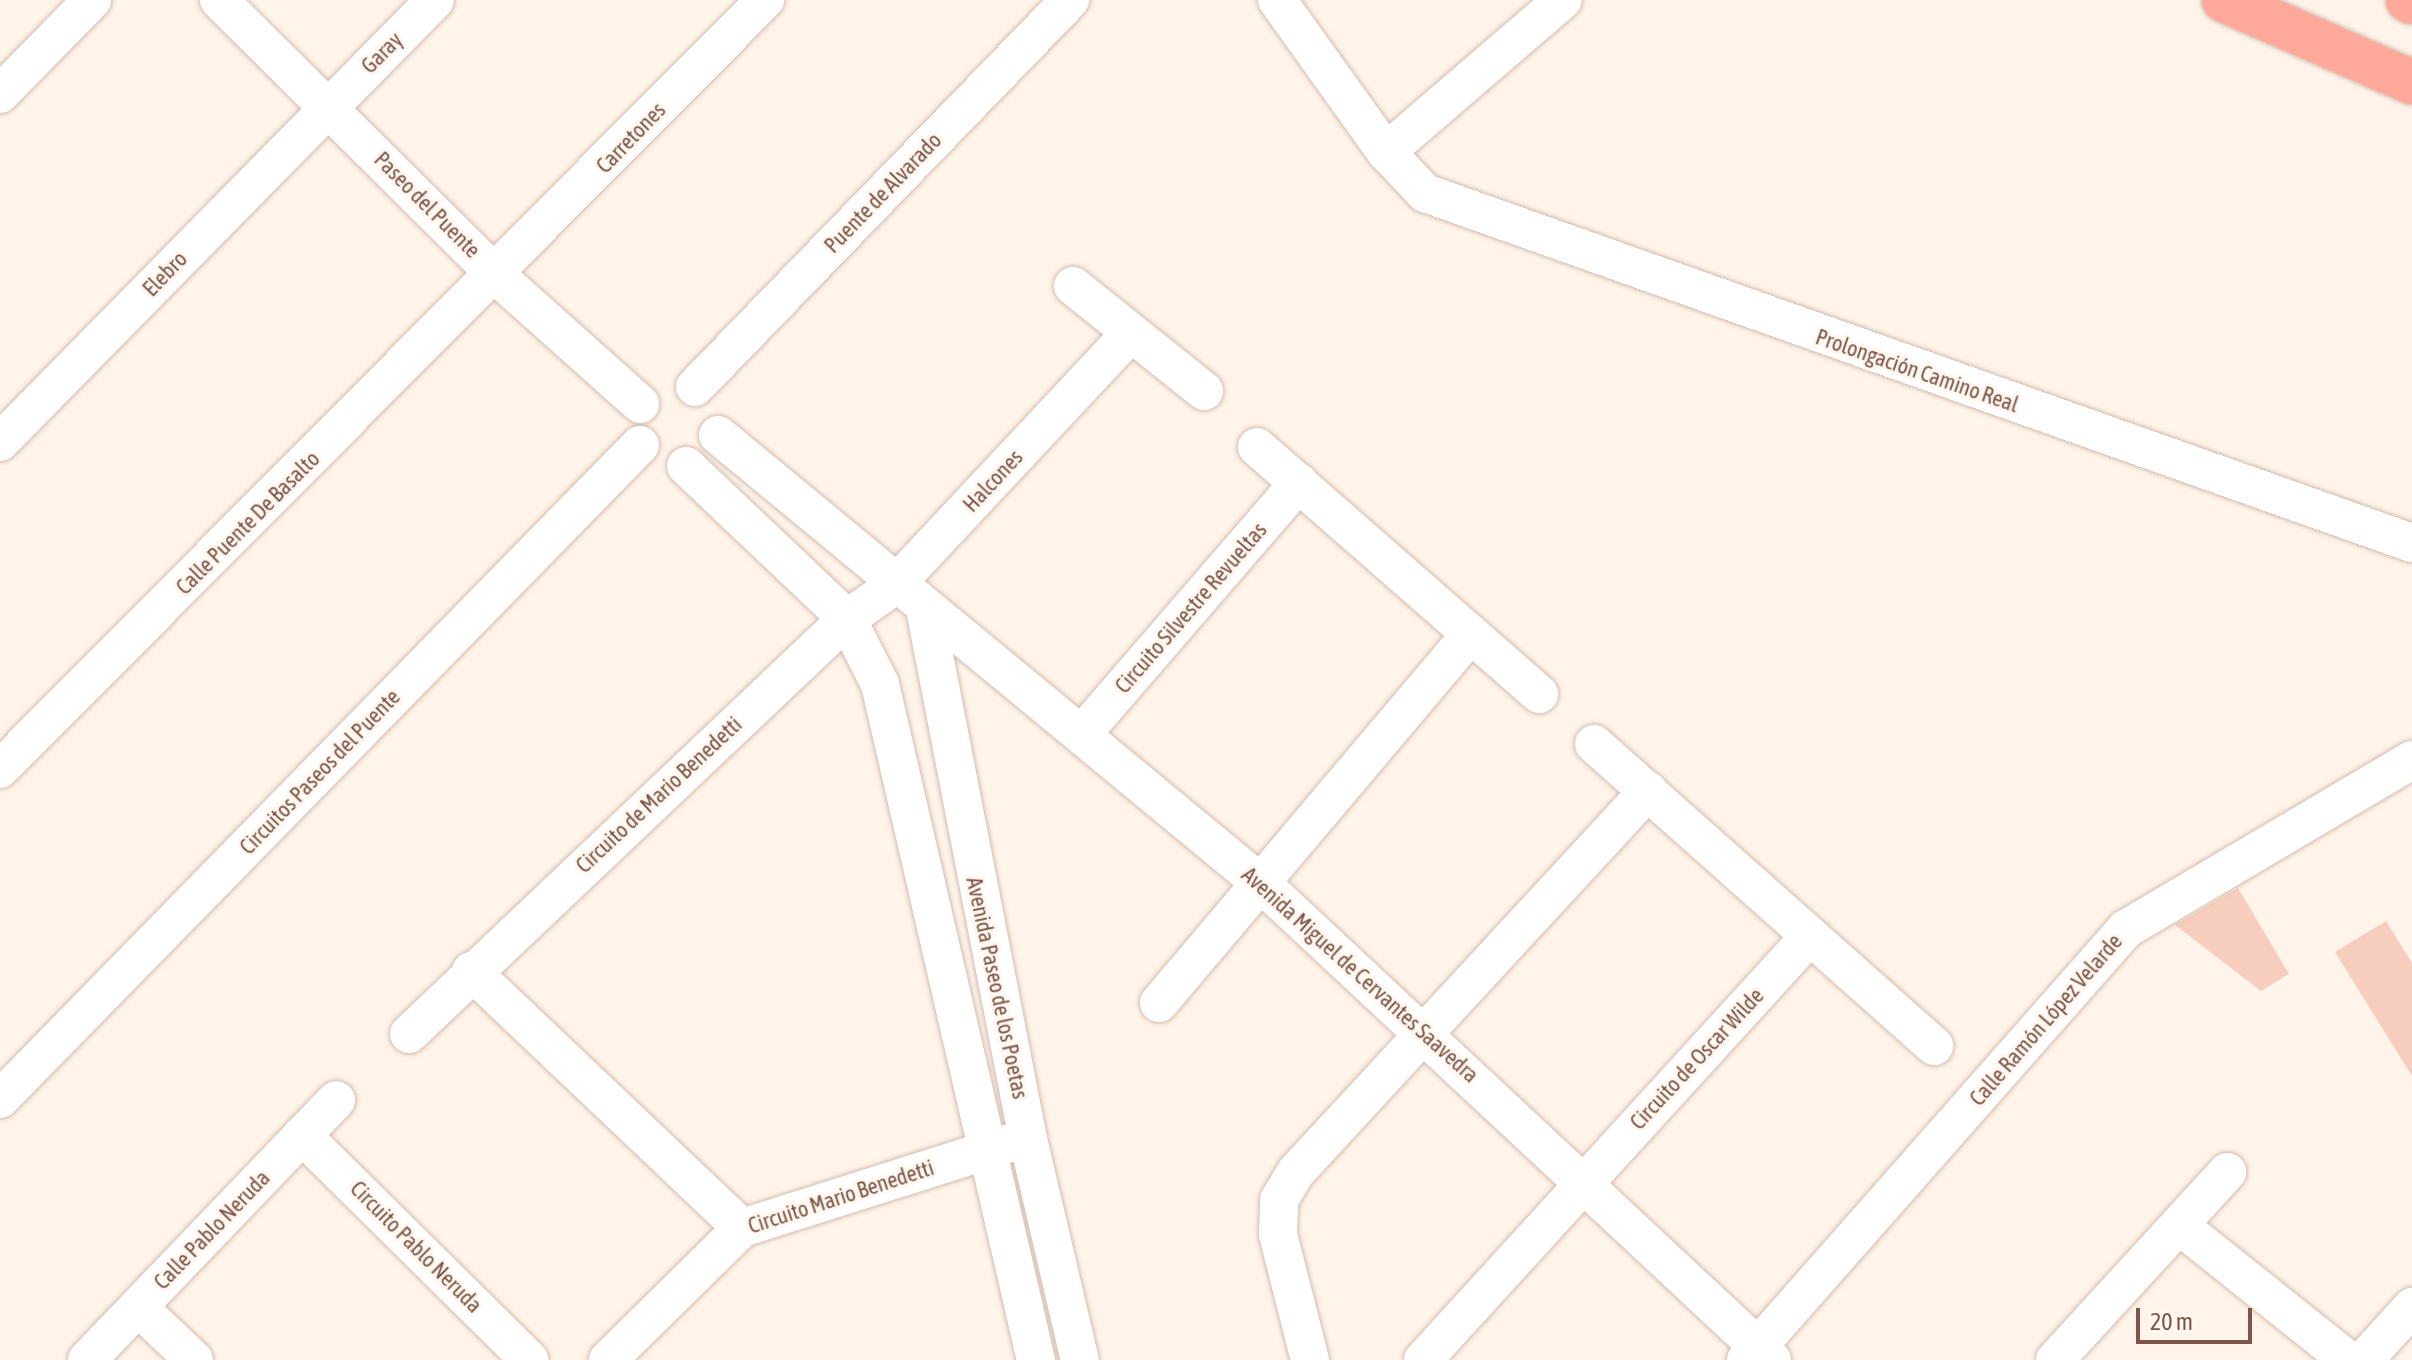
<!DOCTYPE html>
<meta charset="utf-8">
<style>
body{margin:0}
#map{position:relative;width:2412px;height:1360px;overflow:hidden;background:#fef4e9;font-family:"Asap Condensed",sans-serif}
div>[style]{position:absolute}
.building>*{inset:0;background:#f7cebd}
.roads{filter:drop-shadow(0 0 2px #d5bcaf) drop-shadow(0 0 2px #d5bcaf)}
.minor>*{height:38px;margin:-19px;padding:0 19px;transform-origin:19px;border-radius:19px;background:#fff}
.highway>*{height:44px;margin:-22px;padding:0 22px;transform-origin:22px;border-radius:22px;background:#ffa99a}
span{translate:-50% -50%;white-space:nowrap;text-align:center;line-height:1.15;-webkit-text-stroke:7px #fff8f1;paint-order:stroke}
.street-label{font-size:22px;color:#7d5548}
.scale{position:absolute;left:2136px;top:1308px;width:116px;height:36px;box-sizing:border-box;border:4px solid #7d5548;border-top:0;padding-left:10px;font-size:24px;line-height:28px;white-space:nowrap;color:#7d5548;-webkit-text-stroke:6px #fff8f1;paint-order:stroke}
</style>
<div id="map">
<div class="building">
<div style="clip-path:polygon(2238px 888px,2289px 974px,2261px 991px,2175px 925px)"></div>
<div style="clip-path:polygon(2386px 921px,2412px 963px,2412px 1076px,2335px 952px)"></div>
</div>
<div class="roads">
<div class="minor">
<div style="left:219px;top:0;width:392px;rotate:44.8deg"></div>
<div style="left:497px;top:276px;width:192px;rotate:41.8deg"></div>
<div style="left:1277px;top:0;width:187px;rotate:54.4deg"></div>
<div style="left:1386px;top:152px;width:57px;rotate:46.4deg"></div>
<div style="left:1425px;top:193px;width:1047px;rotate:19.53deg"></div>
<div style="left:0;top:94px;width:132px;rotate:-45.6deg"></div>
<div style="left:1386px;top:152px;width:233px;rotate:-40.7deg"></div>
<div style="left:1073px;top:286px;width:168px;rotate:38.7deg"></div>
<div style="left:695px;top:387px;width:539px;rotate:-45.9deg"></div>
<div style="left:718px;top:435px;width:707px;rotate:39.55deg"></div>
<div style="left:1263px;top:885px;width:696px;rotate:43.02deg"></div>
<div style="left:0;top:442px;width:620px;rotate:-45.46deg"></div>
<div style="left:1257px;top:447px;width:375px;rotate:41.2deg"></div>
<div style="left:686px;top:466px;width:222px;rotate:43.5deg"></div>
<div style="left:847px;top:619px;width:73px;rotate:63.1deg"></div>
<div style="left:880px;top:684px;width:694px;rotate:77.01deg"></div>
<div style="left:926px;top:614px;width:535px;rotate:79.01deg"></div>
<div style="left:1028px;top:1139px;width:227px;rotate:76.8deg"></div>
<div style="left:1082px;top:734px;width:332px;rotate:-49.2deg"></div>
<div style="left:1594px;top:744px;width:455px;rotate:41.6deg"></div>
<div style="left:0;top:769px;width:1085px;rotate:-45.15deg"></div>
<div style="left:471px;top:971px;width:373px;rotate:43.5deg"></div>
<div style="left:1159px;top:1003px;width:483px;rotate:-49.8deg"></div>
<div style="left:409px;top:1034px;width:603px;rotate:-43.46deg"></div>
<div style="left:847px;top:619px;width:59px;rotate:-35.3deg"></div>
<div style="left:895px;top:585px;width:345px;rotate:-46.9deg"></div>
<div style="left:0;top:1099px;width:915px;rotate:-45.62deg"></div>
<div style="left:302px;top:1135px;width:320px;rotate:44.7deg"></div>
<div style="left:2180px;top:1226px;width:215px;rotate:38.6deg"></div>
<div style="left:138px;top:1307px;width:77px;rotate:43.4deg"></div>
<div style="left:87px;top:1360px;width:360px;rotate:-46.2deg"></div>
<div style="left:608px;top:1360px;width:188px;rotate:-44.6deg"></div>
<div style="left:742px;top:1228px;width:281px;rotate:-17.6deg"></div>
<div style="left:1310px;top:1360px;width:130px;rotate:-104.3deg"></div>
<div style="left:1278px;top:1234px;width:34px;rotate:-88deg"></div>
<div style="left:1279px;top:1200px;width:33px;rotate:-59deg"></div>
<div style="left:1296px;top:1172px;width:519px;rotate:-47.27deg"></div>
<div style="left:1423px;top:1360px;width:574px;rotate:-47.61deg"></div>
<div style="left:1746px;top:1360px;width:575px;rotate:-48.6deg"></div>
<div style="left:2126px;top:929px;width:332px;rotate:-30.6deg"></div>
<div style="left:2055px;top:1360px;width:255px;rotate:-47.5deg"></div>
<div style="left:2364px;top:1360px;width:72px;rotate:-47.8deg"></div>
</div>
<div class="highway">
<div style="left:2224px;top:0;width:205px;rotate:23.6deg"></div>
<div style="left:2408px;top:0;width:4px;rotate:27deg"></div>
</div>
</div>
<div class="street-label">
<span style="left:382px;top:53px;rotate:-45deg">Garay</span>
<span style="left:631px;top:138px;rotate:-46deg">Carretones</span>
<span style="left:883px;top:193px;rotate:-46deg">Puente de Alvarado</span>
<span style="left:427px;top:205px;rotate:45deg">Paseo del Puente</span>
<span style="left:165px;top:274px;rotate:-46deg">Elebro</span>
<span style="left:1917px;top:371px;rotate:19deg">Prolongación Camino Real</span>
<span style="left:993px;top:481px;rotate:-47deg">Halcones</span>
<span style="left:248px;top:523px;rotate:-45deg">Calle Puente De Basalto</span>
<span style="left:1191px;top:608px;rotate:-49deg">Circuito Silvestre Revueltas</span>
<span style="left:320px;top:772px;rotate:-46deg">Circuitos Paseos del Puente</span>
<span style="left:659px;top:795px;rotate:-43deg">Circuito de Mario Benedetti</span>
<span style="left:1360px;top:975px;rotate:42deg">Avenida Miguel de Cervantes Saavedra</span>
<span style="left:997px;top:988px;rotate:78deg">Avenida Paseo de los Poetas</span>
<span style="left:2046px;top:1020px;rotate:-49deg">Calle Ramón López Velarde</span>
<span style="left:1697px;top:1059px;rotate:-47deg">Circuito de Oscar Wilde</span>
<span style="left:841px;top:1197px;rotate:-18deg">Circuito Mario Benedetti</span>
<span style="left:212px;top:1230px;rotate:-46deg">Calle Pablo Neruda</span>
<span style="left:416px;top:1247px;rotate:45deg">Circuito Pablo Neruda</span>
</div>
<div class="scale">20 m</div>
</div>
